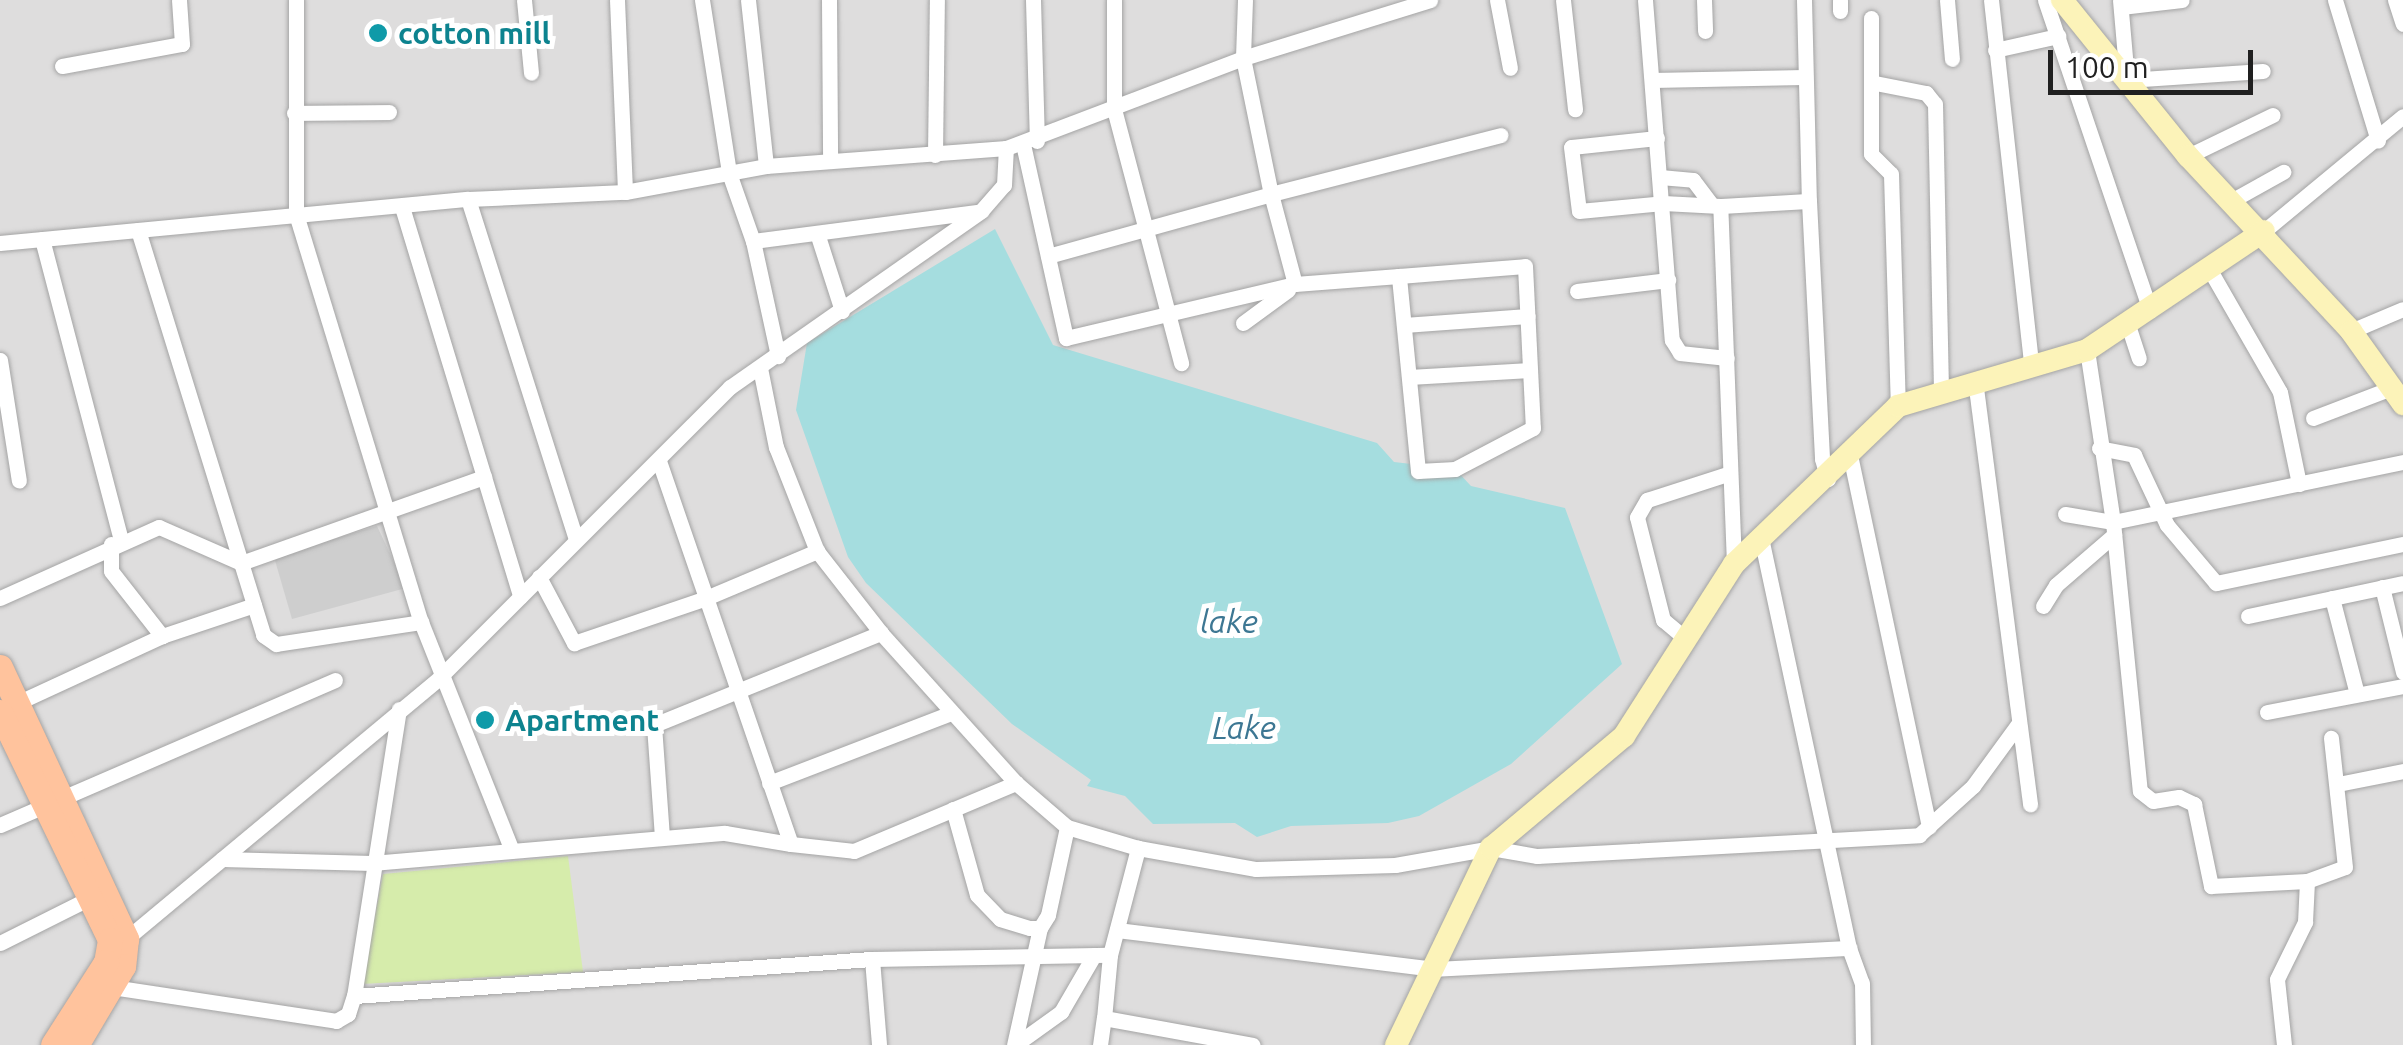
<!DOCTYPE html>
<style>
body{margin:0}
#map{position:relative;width:2403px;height:1045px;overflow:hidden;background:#f1ebe6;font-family:Ubuntu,sans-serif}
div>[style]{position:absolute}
.residential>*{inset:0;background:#dedddd}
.religious>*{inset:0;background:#cecece}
.grass>*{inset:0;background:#d6ecab}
.water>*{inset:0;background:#a5dddf}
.roads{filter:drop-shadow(0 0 2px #a4a4a4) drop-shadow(0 0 2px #a4a4a4)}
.street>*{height:15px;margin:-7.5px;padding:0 7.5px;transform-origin:7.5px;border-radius:7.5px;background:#fff}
.secondary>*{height:22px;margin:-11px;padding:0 11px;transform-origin:11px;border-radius:11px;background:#fcf3b9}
.primary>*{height:25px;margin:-12.5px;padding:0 12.5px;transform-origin:12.5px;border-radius:12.5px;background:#ffc39d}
.dots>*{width:28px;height:28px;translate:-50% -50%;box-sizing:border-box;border:5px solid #fff;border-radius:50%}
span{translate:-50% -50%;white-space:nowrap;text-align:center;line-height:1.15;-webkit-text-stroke:10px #fff;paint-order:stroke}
.culture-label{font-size:30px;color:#0d838f;font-weight:700}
.left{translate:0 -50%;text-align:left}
.water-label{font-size:32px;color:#3d7793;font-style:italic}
.scale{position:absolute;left:2048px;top:50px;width:205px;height:45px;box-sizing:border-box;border:5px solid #202020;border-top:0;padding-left:12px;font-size:30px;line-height:35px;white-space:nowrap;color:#202020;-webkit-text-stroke:8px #fff;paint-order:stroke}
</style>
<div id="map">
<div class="residential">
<div style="clip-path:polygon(0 0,2403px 0,2403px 1045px,0 1045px)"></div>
</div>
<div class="religious">
<div style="clip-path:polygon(377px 526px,406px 588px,292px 619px,274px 557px)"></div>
</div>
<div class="grass">
<div style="clip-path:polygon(568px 856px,583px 972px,362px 984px,383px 874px)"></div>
</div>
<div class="water">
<div style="clip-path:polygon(995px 229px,1053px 345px,1377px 443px,1394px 462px,1455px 469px,1471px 486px,1565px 508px,1622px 664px,1511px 764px,1419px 816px,1388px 823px,1291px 826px,1257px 837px,1235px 823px,1153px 824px,1125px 796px,1087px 786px,1091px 780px,1012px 724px,866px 583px,848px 557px,796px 410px,807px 343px)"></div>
</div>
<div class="roads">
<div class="street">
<div style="left:296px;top:0;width:214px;rotate:90deg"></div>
<div style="left:296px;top:214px;width:427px;rotate:73deg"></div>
<div style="left:421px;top:622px;width:246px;rotate:68.3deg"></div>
<div style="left:524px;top:0;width:73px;rotate:84.5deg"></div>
<div style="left:617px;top:0;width:192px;rotate:87.6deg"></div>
<div style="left:702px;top:0;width:175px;rotate:81.1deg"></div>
<div style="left:729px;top:173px;width:72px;rotate:70.6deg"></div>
<div style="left:753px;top:241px;width:118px;rotate:77.7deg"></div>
<div style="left:748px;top:0;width:167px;rotate:83.8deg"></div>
<div style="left:829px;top:0;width:161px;rotate:89.6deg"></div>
<div style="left:1033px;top:0;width:141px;rotate:88.4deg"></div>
<div style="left:1114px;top:0;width:109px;rotate:90deg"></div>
<div style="left:1114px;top:109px;width:263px;rotate:75.2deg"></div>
<div style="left:1245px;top:0;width:58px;rotate:92deg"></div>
<div style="left:1243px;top:58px;width:139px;rotate:78.4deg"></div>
<div style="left:1271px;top:194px;width:237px;rotate:-14.4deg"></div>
<div style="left:1497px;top:0;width:69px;rotate:79.2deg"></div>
<div style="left:1563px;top:0;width:110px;rotate:83.7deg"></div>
<div style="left:1645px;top:0;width:341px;rotate:85.5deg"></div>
<div style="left:1672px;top:340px;width:15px;rotate:58deg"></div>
<div style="left:1680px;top:353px;width:47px;rotate:6.1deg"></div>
<div style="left:1704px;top:0;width:31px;rotate:88deg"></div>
<div style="left:1804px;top:0;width:201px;rotate:88.6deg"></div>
<div style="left:1840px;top:0;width:11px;rotate:90deg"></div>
<div style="left:1947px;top:0;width:59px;rotate:85.2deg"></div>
<div style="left:1991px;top:0;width:365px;rotate:83.7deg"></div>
<div style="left:2045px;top:0;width:328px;rotate:71.3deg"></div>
<div style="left:2120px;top:0;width:80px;rotate:85deg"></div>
<div style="left:2127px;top:80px;width:136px;rotate:-3.8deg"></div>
<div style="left:2335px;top:0;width:147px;rotate:73deg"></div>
<div style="left:2395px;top:0;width:25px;rotate:72deg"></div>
<div style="left:2121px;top:7px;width:61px;rotate:-6.5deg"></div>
<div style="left:1871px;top:18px;width:136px;rotate:90deg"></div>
<div style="left:1871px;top:154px;width:28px;rotate:45deg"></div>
<div style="left:1891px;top:174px;width:232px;rotate:88.3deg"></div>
<div style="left:1995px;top:50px;width:65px;rotate:-12.5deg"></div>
<div style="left:62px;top:66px;width:122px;rotate:-10.4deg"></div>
<div style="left:182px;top:44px;width:44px;rotate:-93.9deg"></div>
<div style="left:1652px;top:80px;width:152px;rotate:-1.1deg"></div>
<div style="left:1875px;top:83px;width:52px;rotate:11.1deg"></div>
<div style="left:1926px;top:93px;width:14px;rotate:51deg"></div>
<div style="left:1935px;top:104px;width:286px;rotate:88.8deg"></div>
<div style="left:294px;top:113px;width:95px;rotate:-0.6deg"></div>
<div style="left:1657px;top:138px;width:86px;rotate:174deg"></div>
<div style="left:1571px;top:147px;width:64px;rotate:82.9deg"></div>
<div style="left:1579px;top:211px;width:84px;rotate:-5.4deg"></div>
<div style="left:1663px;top:203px;width:57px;rotate:3deg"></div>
<div style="left:1023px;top:144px;width:199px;rotate:77.5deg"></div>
<div style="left:1066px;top:338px;width:235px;rotate:-13.3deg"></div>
<div style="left:1295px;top:284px;width:104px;rotate:-4.4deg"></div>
<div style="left:1399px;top:276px;width:126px;rotate:-4.5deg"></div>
<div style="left:1525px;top:266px;width:162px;rotate:87.2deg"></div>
<div style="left:1533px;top:428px;width:88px;rotate:152.3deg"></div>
<div style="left:1455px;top:469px;width:37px;rotate:177deg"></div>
<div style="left:1418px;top:471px;width:196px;rotate:-95.6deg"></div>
<div style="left:935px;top:155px;width:155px;rotate:-89.3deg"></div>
<div style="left:2188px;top:156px;width:94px;rotate:-25.8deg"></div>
<div style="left:1660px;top:177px;width:33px;rotate:5deg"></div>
<div style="left:1693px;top:180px;width:31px;rotate:53deg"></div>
<div style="left:468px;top:199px;width:357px;rotate:72.4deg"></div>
<div style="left:2231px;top:201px;width:60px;rotate:-29.1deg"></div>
<div style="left:402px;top:207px;width:407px;rotate:73.1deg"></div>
<div style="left:138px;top:230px;width:424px;rotate:72.8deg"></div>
<div style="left:263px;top:635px;width:16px;rotate:35deg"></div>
<div style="left:276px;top:644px;width:147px;rotate:-8.6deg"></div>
<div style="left:2264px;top:231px;width:180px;rotate:-39.6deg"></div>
<div style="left:817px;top:233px;width:82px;rotate:72.2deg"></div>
<div style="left:42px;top:239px;width:311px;rotate:75.3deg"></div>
<div style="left:753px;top:241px;width:226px;rotate:-7.4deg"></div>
<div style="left:0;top:243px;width:470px;rotate:-5.4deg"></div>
<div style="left:468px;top:199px;width:157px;rotate:-2.6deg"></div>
<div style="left:625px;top:192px;width:143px;rotate:-10.4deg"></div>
<div style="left:766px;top:166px;width:241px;rotate:-4.3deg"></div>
<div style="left:1006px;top:148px;width:254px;rotate:-20.8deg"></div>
<div style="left:1243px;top:58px;width:196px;rotate:-17.2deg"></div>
<div style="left:1048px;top:256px;width:231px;rotate:-15.5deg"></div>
<div style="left:1271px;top:194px;width:93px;rotate:75.1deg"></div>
<div style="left:2211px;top:272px;width:138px;rotate:60.1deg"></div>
<div style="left:2280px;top:392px;width:94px;rotate:78.3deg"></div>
<div style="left:1577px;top:291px;width:92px;rotate:-6.9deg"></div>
<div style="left:1243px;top:323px;width:56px;rotate:-36.3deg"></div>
<div style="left:1404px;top:325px;width:124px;rotate:-4.2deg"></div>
<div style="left:2128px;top:325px;width:35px;rotate:72deg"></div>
<div style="left:2351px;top:331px;width:56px;rotate:-22.9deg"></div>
<div style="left:2087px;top:350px;width:174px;rotate:81.4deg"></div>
<div style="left:2113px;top:522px;width:270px;rotate:84.3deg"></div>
<div style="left:2140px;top:791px;width:16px;rotate:38deg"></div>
<div style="left:2153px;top:801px;width:26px;rotate:-9deg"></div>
<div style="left:2179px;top:797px;width:17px;rotate:25deg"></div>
<div style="left:2194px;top:804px;width:84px;rotate:78.3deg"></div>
<div style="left:2211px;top:886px;width:96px;rotate:-3deg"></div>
<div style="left:2307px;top:881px;width:40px;rotate:-20.2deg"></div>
<div style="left:2345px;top:867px;width:130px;rotate:-96.2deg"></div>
<div style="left:0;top:360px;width:122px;rotate:81.1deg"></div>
<div style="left:760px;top:368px;width:81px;rotate:78.6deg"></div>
<div style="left:776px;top:447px;width:112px;rotate:68.5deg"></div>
<div style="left:817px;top:551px;width:104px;rotate:52deg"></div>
<div style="left:881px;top:633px;width:202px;rotate:48deg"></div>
<div style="left:1016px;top:783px;width:67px;rotate:40.8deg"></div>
<div style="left:1067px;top:827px;width:74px;rotate:16.5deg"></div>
<div style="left:1138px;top:848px;width:120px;rotate:10.1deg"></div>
<div style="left:1256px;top:869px;width:139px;rotate:-1.6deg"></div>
<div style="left:1395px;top:865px;width:97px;rotate:-10deg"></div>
<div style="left:1491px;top:848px;width:47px;rotate:9.9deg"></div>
<div style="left:1537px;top:856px;width:383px;rotate:-3.1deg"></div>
<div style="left:1919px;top:835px;width:73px;rotate:-42.2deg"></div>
<div style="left:1973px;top:786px;width:78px;rotate:-53.9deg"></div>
<div style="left:1409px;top:377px;width:121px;rotate:-3.3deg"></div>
<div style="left:1975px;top:380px;width:428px;rotate:82.6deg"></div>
<div style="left:2313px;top:418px;width:84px;rotate:-21deg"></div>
<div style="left:2099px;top:448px;width:36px;rotate:11deg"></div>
<div style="left:2134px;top:455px;width:77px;rotate:64.8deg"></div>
<div style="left:2167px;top:525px;width:76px;rotate:49.8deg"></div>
<div style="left:2216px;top:583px;width:191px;rotate:-11.8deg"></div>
<div style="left:1850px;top:455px;width:380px;rotate:78deg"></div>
<div style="left:659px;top:461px;width:405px;rotate:71deg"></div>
<div style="left:791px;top:844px;width:63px;rotate:6.3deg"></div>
<div style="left:854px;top:851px;width:176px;rotate:-22.8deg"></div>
<div style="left:2065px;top:514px;width:49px;rotate:9.5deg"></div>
<div style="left:2113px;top:522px;width:296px;rotate:-11.7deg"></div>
<div style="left:111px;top:544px;width:27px;rotate:90deg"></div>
<div style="left:111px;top:571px;width:83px;rotate:51.9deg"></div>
<div style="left:1734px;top:564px;width:358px;rotate:-92.2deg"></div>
<div style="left:1720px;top:206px;width:89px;rotate:-3.2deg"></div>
<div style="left:1809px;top:201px;width:258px;rotate:87.1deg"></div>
<div style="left:1822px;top:459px;width:21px;rotate:73deg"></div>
<div style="left:539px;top:577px;width:75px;rotate:62.1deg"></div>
<div style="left:574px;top:643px;width:139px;rotate:-18.8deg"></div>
<div style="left:706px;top:598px;width:121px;rotate:-22.9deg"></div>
<div style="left:2382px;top:587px;width:88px;rotate:76.1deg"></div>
<div style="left:0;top:598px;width:174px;rotate:-24.1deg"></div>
<div style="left:159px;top:527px;width:90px;rotate:23.7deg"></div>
<div style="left:241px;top:563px;width:258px;rotate:-19.5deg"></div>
<div style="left:2332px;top:598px;width:99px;rotate:75.4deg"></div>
<div style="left:2043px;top:606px;width:25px;rotate:-58deg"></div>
<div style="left:2056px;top:585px;width:77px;rotate:-40.8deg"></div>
<div style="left:2248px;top:616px;width:158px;rotate:-12deg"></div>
<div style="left:1686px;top:639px;width:30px;rotate:-140deg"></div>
<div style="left:1663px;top:620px;width:106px;rotate:-104.2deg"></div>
<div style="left:1637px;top:517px;width:20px;rotate:-60deg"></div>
<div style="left:1647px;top:500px;width:84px;rotate:-18deg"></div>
<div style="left:17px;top:703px;width:160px;rotate:-24.8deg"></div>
<div style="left:162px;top:636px;width:97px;rotate:-18.6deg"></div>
<div style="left:399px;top:709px;width:291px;rotate:98.9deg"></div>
<div style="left:354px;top:996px;width:519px;rotate:-4.09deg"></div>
<div style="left:872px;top:959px;width:238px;rotate:-1deg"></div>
<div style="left:1110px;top:955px;width:63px;rotate:95.4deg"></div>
<div style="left:1104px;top:1018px;width:151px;rotate:10.3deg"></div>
<div style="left:2267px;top:712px;width:138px;rotate:-10.8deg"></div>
<div style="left:769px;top:783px;width:195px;rotate:-21deg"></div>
<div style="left:2338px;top:784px;width:66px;rotate:-11.3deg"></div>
<div style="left:953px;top:809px;width:89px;rotate:74.4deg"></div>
<div style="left:977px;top:895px;width:33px;rotate:46deg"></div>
<div style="left:1000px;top:919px;width:31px;rotate:17deg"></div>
<div style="left:1030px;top:928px;width:10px"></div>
<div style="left:1040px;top:928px;width:15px;rotate:-58deg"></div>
<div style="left:1048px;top:915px;width:90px;rotate:-77.8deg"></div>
<div style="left:0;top:825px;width:365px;rotate:-23.4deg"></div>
<div style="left:662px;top:837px;width:112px;rotate:-94.1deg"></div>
<div style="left:654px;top:725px;width:245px;rotate:-22.1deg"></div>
<div style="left:222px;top:859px;width:150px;rotate:1.5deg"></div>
<div style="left:372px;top:863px;width:354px;rotate:-4.9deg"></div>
<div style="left:725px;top:833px;width:67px;rotate:9.5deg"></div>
<div style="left:1117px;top:930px;width:318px;rotate:7deg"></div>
<div style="left:1433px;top:969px;width:417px;rotate:-2.9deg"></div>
<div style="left:1849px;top:948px;width:415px;rotate:-102.1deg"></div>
<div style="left:126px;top:939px;width:409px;rotate:-39.8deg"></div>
<div style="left:440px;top:677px;width:410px;rotate:-45deg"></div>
<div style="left:730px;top:387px;width:307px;rotate:-35deg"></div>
<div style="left:981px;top:211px;width:35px;rotate:-49deg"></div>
<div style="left:1004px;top:185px;width:37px;rotate:-87deg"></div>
<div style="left:0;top:943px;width:101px;rotate:-26.6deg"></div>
<div style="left:1849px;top:948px;width:37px;rotate:70deg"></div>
<div style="left:1862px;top:983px;width:62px;rotate:89.1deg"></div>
<div style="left:1110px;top:955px;width:111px;rotate:-75.3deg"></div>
<div style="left:872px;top:959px;width:86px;rotate:85.3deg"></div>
<div style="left:112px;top:987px;width:227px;rotate:8.6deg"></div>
<div style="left:336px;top:1021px;width:14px;rotate:-30deg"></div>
<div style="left:348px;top:1014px;width:19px;rotate:-72deg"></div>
<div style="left:1014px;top:1045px;width:120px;rotate:-77.5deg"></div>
<div style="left:1015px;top:1045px;width:57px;rotate:-35.7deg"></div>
<div style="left:1061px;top:1012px;width:66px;rotate:-59.9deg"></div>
<div style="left:1100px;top:1045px;width:27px;rotate:-82deg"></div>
<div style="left:2284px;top:1045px;width:66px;rotate:-96.1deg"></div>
<div style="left:2277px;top:979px;width:64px;rotate:-63.8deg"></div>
<div style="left:2305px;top:922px;width:41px;rotate:-87.2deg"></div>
</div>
<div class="secondary">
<div style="left:2062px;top:0;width:201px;rotate:51.1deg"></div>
<div style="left:2188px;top:156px;width:239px;rotate:47deg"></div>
<div style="left:2351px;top:331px;width:90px;rotate:54.5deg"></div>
<div style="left:1396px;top:1045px;width:219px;rotate:-64.3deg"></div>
<div style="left:1491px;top:848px;width:174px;rotate:-40.1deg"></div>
<div style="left:1624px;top:736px;width:204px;rotate:-57.4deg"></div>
<div style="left:1734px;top:564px;width:228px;rotate:-43.9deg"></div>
<div style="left:1898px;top:406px;width:197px;rotate:-16.5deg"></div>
<div style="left:2087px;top:350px;width:213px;rotate:-33.9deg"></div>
</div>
<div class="primary">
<div style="left:0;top:667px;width:300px;rotate:65.1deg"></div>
<div style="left:126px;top:939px;width:27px;rotate:96deg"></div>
<div style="left:123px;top:966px;width:92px;rotate:120.7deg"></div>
<div style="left:0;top:712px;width:253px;rotate:64.2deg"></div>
<div style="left:110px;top:940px;width:22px;rotate:100deg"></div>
<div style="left:106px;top:962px;width:98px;rotate:122.6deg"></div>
</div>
</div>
<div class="dots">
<div style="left:378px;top:33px;background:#0f9aa8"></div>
<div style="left:485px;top:720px;background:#0f9aa8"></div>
</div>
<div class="culture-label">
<span class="left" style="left:398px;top:33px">cotton mill</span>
<span class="left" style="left:505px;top:720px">Apartment</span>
</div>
<div class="water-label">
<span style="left:1229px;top:621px">lake</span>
<span style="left:1244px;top:727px">Lake</span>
</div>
<div class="scale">100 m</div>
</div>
